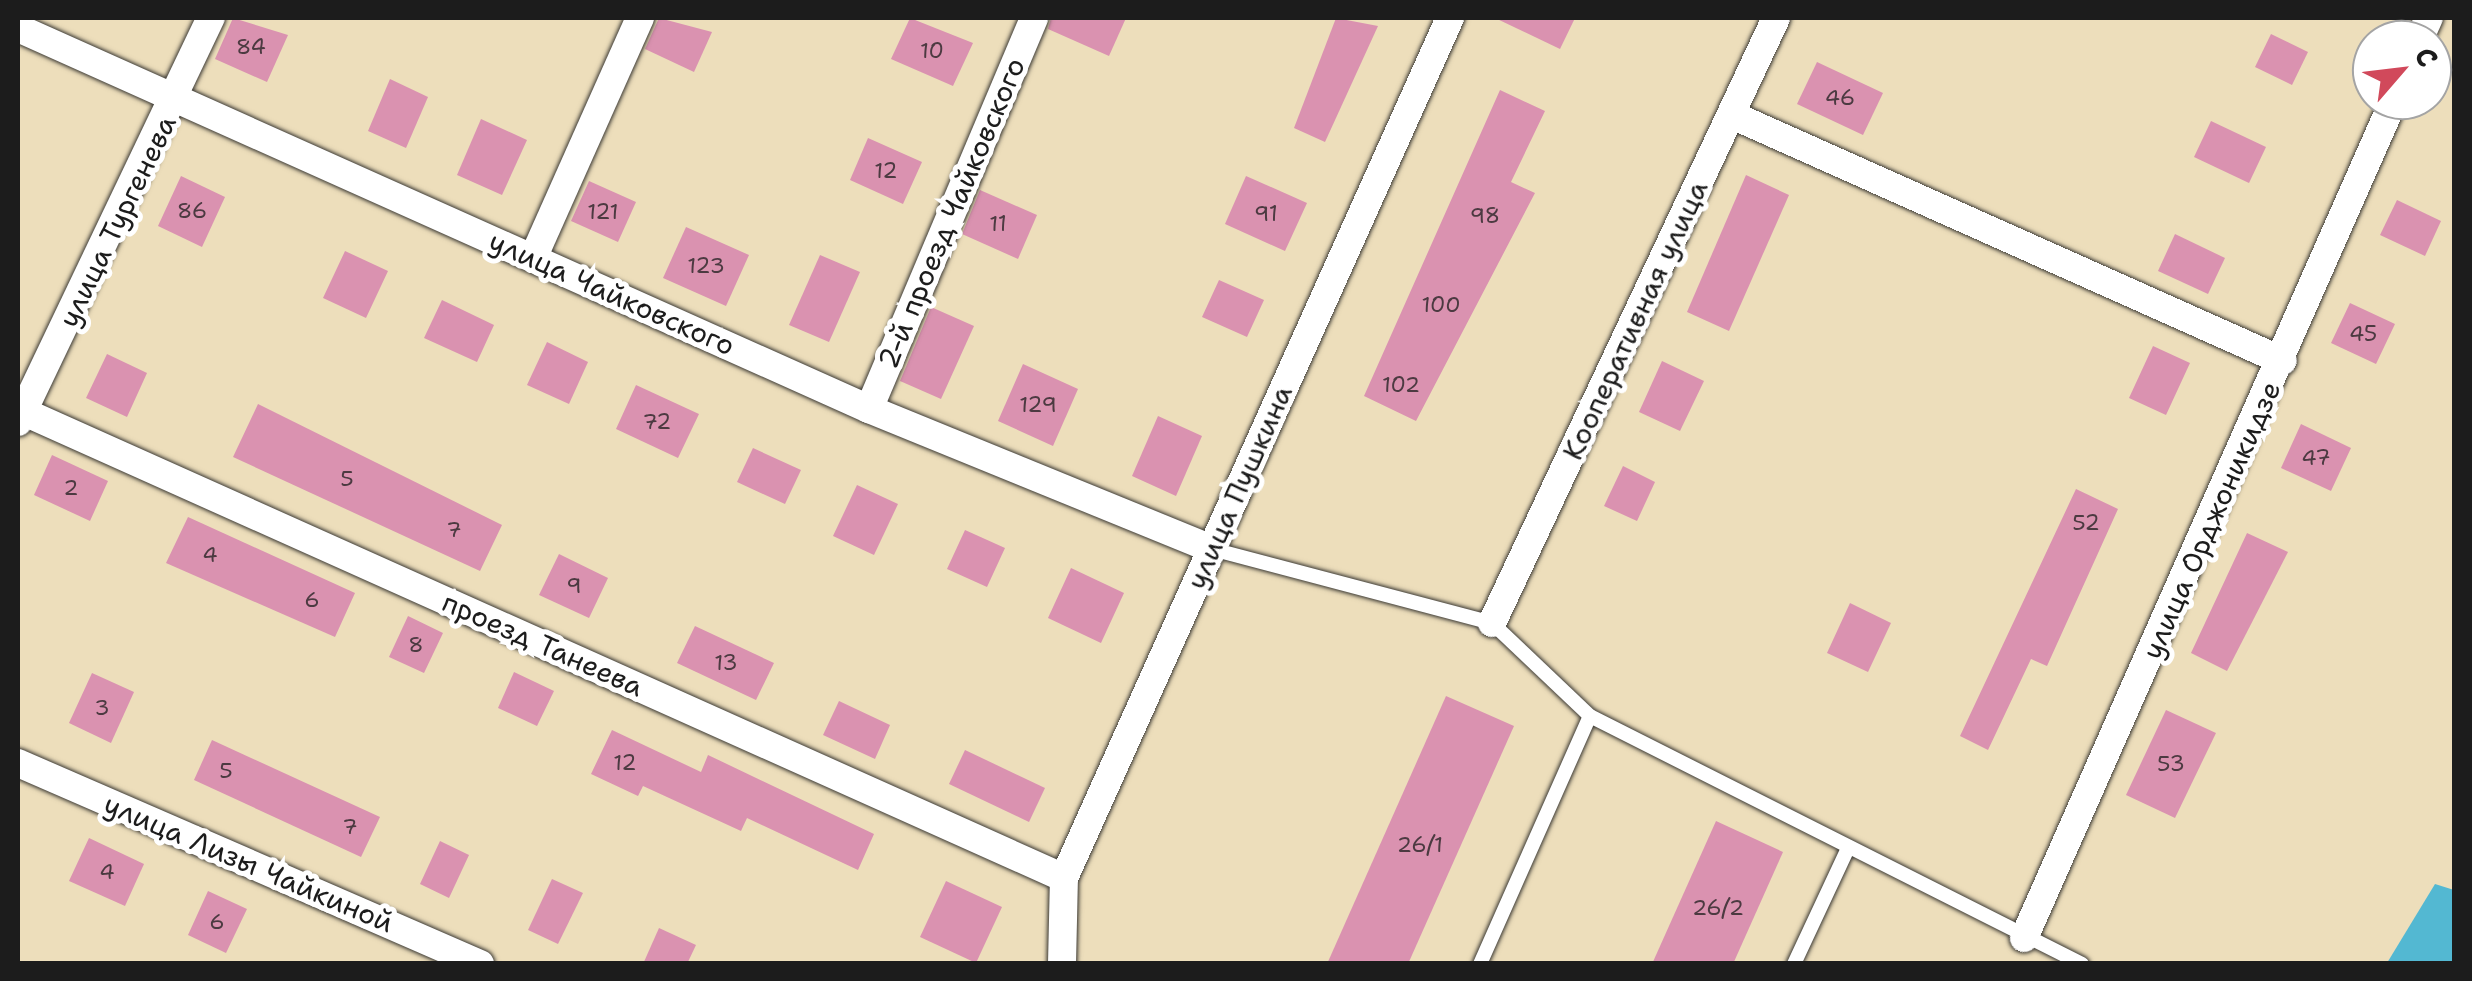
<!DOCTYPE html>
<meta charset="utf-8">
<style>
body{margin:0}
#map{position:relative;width:2472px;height:981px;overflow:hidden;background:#eddebb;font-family:"Shantell Sans",sans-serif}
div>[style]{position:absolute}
.water>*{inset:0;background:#53b8d2}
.building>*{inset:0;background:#da92b0}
.roads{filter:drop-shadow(0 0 2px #3b3934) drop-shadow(0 0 2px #3b3934)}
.service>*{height:14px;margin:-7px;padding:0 7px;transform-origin:7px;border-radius:7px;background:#fff}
.minor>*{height:28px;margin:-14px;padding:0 14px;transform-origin:14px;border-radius:14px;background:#fff}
span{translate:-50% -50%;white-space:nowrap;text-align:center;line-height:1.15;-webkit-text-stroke:10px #fff;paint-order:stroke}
.number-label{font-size:22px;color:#4c3a41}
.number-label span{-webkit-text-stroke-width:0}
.street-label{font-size:28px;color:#1c1c1c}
.frame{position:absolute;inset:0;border:20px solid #1c1c1c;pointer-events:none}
.north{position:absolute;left:2352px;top:20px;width:100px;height:100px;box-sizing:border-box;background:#fff;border:2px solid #a4a4a4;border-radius:50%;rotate:62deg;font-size:28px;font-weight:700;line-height:40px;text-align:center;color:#1c1c1c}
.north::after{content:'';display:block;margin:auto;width:35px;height:45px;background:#d1495b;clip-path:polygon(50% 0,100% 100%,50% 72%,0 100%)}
</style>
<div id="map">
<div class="water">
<div style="clip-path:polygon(2435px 884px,2454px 890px,2454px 963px,2387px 963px)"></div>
</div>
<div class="building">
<div style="clip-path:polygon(233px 18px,288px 35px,267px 82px,215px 59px)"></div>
<div style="clip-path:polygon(659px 18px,712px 32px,694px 72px,645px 49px)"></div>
<div style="clip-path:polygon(910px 18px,973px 43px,953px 86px,891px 59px)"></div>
<div style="clip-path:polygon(1051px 18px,1126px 18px,1109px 56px,1048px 29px)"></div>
<div style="clip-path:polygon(1336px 18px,1378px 26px,1325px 142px,1294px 128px)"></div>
<div style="clip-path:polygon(1495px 18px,1575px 18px,1560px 49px)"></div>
<div style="clip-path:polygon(2271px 34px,2308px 52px,2292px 85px,2255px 67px)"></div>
<div style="clip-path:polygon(1817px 62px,1883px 93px,1863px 135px,1797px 104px)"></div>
<div style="clip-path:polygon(390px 79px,428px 97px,406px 148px,368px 131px)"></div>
<div style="clip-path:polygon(1500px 90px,1545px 111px,1511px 182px,1535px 193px,1416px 421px,1364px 396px)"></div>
<div style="clip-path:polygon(481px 119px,527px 140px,502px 195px,457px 175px)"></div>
<div style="clip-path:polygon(2211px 121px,2266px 147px,2249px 183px,2194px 157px)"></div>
<div style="clip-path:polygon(868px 138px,922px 162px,903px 204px,850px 180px)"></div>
<div style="clip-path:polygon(1746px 175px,1789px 195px,1729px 331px,1687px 312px)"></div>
<div style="clip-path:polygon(181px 176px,225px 197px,202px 247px,158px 226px)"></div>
<div style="clip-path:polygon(1246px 176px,1307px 203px,1285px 251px,1225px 224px)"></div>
<div style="clip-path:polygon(589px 181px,636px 202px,618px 242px,571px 221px)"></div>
<div style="clip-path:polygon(980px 190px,1037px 215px,1018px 259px,962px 234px)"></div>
<div style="clip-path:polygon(2397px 200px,2441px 221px,2425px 256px,2380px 235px)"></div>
<div style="clip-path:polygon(686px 227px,749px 255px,726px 306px,663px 278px)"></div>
<div style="clip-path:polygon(2175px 234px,2225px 258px,2208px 294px,2158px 271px)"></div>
<div style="clip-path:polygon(345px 251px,388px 271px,366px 318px,323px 298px)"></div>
<div style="clip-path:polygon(820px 255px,860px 272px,829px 342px,789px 325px)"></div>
<div style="clip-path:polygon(1219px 280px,1264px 300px,1247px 337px,1202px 317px)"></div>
<div style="clip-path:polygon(442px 300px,494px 325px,477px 362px,424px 338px)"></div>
<div style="clip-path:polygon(2350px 303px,2395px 324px,2376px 364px,2331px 343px)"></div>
<div style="clip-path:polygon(931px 307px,974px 326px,941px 399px,900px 381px)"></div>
<div style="clip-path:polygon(547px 342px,588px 362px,569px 404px,527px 385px)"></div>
<div style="clip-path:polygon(2153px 346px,2190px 363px,2166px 415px,2129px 398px)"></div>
<div style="clip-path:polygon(107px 354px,147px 373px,127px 417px,86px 398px)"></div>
<div style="clip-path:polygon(1662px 361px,1704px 381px,1680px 431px,1639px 412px)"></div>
<div style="clip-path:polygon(1023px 364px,1078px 389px,1053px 446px,998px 421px)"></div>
<div style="clip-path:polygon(636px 385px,699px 414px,678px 458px,616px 429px)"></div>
<div style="clip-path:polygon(258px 404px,502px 525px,480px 571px,233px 457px)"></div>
<div style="clip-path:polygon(1158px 416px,1202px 436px,1176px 496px,1132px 476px)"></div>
<div style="clip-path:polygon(2301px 424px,2351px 448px,2331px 491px,2281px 468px)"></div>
<div style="clip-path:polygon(753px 448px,801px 470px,785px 504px,737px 482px)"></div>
<div style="clip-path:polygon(52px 455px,108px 481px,90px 521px,34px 495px)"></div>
<div style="clip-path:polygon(1623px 466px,1655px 482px,1637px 521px,1604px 506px)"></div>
<div style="clip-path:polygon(857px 485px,898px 504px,874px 555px,833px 536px)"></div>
<div style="clip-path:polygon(2076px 489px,2118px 509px,2047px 666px,2031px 659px,1988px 750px,1960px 736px)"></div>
<div style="clip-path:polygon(188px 517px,355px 593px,335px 637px,166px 563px)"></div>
<div style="clip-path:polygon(965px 530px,1005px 548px,987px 587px,947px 569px)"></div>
<div style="clip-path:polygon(2247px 533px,2288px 552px,2227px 671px,2191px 653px)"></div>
<div style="clip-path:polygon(559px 554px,608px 578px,589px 618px,539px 595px)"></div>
<div style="clip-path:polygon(1071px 568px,1124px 593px,1101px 643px,1048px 618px)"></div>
<div style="clip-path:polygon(1850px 603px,1891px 623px,1868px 672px,1827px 653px)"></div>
<div style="clip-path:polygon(408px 616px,443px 633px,424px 673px,389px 657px)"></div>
<div style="clip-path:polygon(695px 626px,774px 663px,756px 700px,677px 663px)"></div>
<div style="clip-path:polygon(514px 672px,554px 691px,537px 726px,498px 708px)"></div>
<div style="clip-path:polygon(92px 673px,134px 692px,111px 743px,69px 723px)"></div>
<div style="clip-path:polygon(1446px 696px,1514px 726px,1408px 964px,1327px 964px)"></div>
<div style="clip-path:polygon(839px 701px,890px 725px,875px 759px,823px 735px)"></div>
<div style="clip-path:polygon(2166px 710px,2216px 733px,2175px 818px,2126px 795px)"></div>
<div style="clip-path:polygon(612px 730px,701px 772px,708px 755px,874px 834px,858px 870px,747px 818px,741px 831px,643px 786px,638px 796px,591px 774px)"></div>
<div style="clip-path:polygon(212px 740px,380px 817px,361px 857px,194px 780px)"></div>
<div style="clip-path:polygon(965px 750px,1045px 788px,1029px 822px,949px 784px)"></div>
<div style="clip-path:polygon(1716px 821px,1783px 852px,1733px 964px,1652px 964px)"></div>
<div style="clip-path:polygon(89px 838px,144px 864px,125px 906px,69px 881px)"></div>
<div style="clip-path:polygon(440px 841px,469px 855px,449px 898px,420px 884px)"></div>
<div style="clip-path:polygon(552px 879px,583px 893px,558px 944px,528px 930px)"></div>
<div style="clip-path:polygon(946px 881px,1002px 907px,976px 963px,920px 937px)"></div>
<div style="clip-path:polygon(208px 891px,247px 909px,226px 953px,188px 935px)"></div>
<div style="clip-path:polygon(659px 928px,696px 945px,687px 964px,643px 964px)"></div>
</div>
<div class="roads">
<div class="service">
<div style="left:1212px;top:549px;width:290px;rotate:14.8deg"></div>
<div style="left:1492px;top:623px;width:135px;rotate:43.5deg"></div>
<div style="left:1590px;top:716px;width:551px;rotate:26.75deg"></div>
<div style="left:1480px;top:964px;width:271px;rotate:-66.1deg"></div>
<div style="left:1794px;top:964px;width:128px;rotate:-65deg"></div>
</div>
<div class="minor">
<div style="left:18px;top:28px;width:932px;rotate:24.12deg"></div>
<div style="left:869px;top:409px;width:370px;rotate:22.2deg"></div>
<div style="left:2419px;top:40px;width:24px;rotate:-66deg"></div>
<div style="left:1732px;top:115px;width:603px;rotate:24.06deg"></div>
<div style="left:534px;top:256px;width:261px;rotate:-66deg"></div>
<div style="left:869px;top:409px;width:424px;rotate:-67.1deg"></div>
<div style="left:22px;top:411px;width:1142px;rotate:24.14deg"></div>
<div style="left:18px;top:422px;width:448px;rotate:-64.5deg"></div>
<div style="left:1492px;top:623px;width:668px;rotate:-64.85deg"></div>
<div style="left:18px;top:763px;width:504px;rotate:23.51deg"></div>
<div style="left:2024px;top:938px;width:916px;rotate:-66.18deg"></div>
<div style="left:1062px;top:964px;width:86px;rotate:-88.7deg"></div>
<div style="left:1064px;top:878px;width:943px;rotate:-65.83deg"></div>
</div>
</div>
<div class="number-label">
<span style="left:251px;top:47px">84</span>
<span style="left:932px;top:51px">10</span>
<span style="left:1840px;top:98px">46</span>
<span style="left:886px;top:171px">12</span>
<span style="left:192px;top:211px">86</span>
<span style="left:603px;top:212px">121</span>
<span style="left:1266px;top:214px">91</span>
<span style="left:1485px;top:216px">98</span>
<span style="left:998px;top:224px">11</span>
<span style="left:706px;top:266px">123</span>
<span style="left:1441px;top:305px">100</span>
<span style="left:2363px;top:334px">45</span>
<span style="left:1401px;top:385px">102</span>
<span style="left:1038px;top:405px">129</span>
<span style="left:657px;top:422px">72</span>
<span style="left:2316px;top:458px">47</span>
<span style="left:347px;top:479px">5</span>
<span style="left:71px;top:488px">2</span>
<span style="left:2086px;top:523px">52</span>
<span style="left:454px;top:530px">7</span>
<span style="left:210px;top:555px">4</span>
<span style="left:574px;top:586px">9</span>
<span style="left:312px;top:600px">6</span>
<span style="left:416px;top:645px">8</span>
<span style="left:726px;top:663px">13</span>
<span style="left:102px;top:708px">3</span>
<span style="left:625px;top:763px">12</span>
<span style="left:2171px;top:764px">53</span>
<span style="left:226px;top:771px">5</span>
<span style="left:350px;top:827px">7</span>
<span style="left:1420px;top:845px">26/1</span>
<span style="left:107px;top:872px">4</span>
<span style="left:1718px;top:908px">26/2</span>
<span style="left:217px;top:922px">6</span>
</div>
<div class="street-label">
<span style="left:951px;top:213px;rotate:-67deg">2-й проезд Чайковского</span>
<span style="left:117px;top:221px;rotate:-64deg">улица Тургенева</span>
<span style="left:612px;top:293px;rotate:24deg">улица Чайковского</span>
<span style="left:1635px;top:320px;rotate:-65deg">Кооперативная улица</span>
<span style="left:1239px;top:487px;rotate:-66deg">улица Пушкина</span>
<span style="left:2211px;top:520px;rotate:-66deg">улица Орджоникидзе</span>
<span style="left:543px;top:644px;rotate:24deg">проезд Танеева</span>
<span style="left:249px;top:863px;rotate:23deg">улица Лизы Чайкиной</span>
</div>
<div class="frame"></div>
<div class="north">С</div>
</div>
